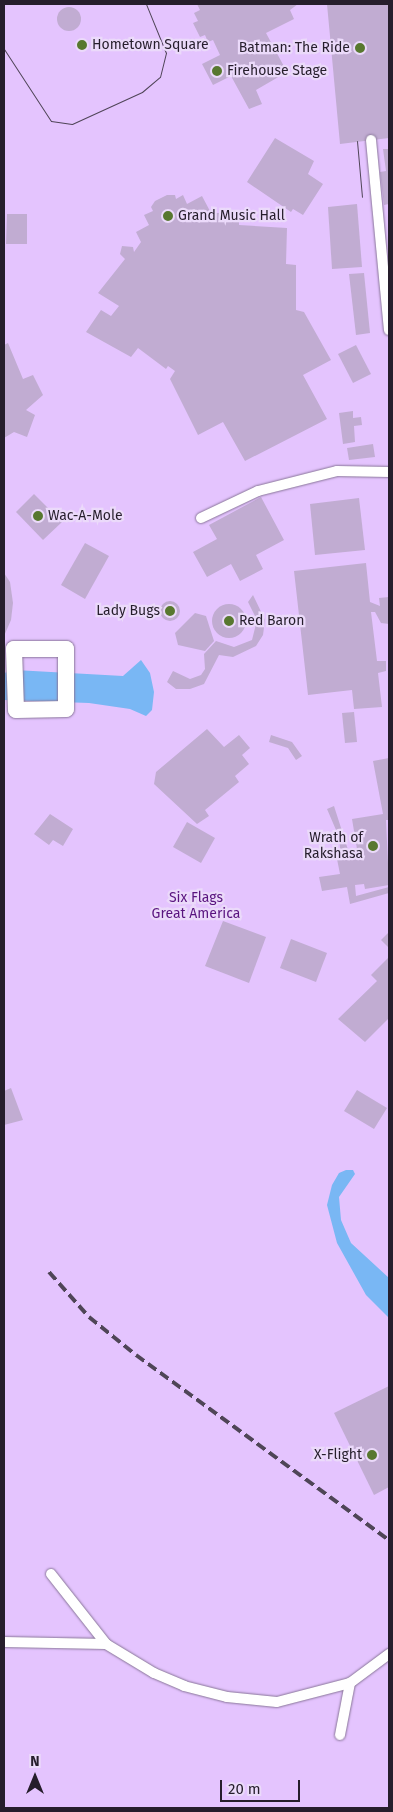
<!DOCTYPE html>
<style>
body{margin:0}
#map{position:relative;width:393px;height:1812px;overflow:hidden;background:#ebdafa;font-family:"Fira Sans",sans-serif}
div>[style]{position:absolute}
.green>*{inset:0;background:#e4c4fe}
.water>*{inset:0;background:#79b7f4}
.building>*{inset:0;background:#c1acd2}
.round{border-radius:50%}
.roads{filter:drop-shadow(0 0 1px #897699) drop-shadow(0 0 1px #897699)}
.service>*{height:10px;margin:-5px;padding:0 5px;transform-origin:5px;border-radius:5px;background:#fff}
.pedestrian>*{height:16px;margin:-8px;padding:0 8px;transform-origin:8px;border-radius:8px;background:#fff}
.tram>*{height:1px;margin:-0.5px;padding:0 0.5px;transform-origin:0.5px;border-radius:0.5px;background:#4f4557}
.rail>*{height:4px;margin-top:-2px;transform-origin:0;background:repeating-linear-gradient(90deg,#4f4557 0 10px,transparent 0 15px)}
.dots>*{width:14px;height:14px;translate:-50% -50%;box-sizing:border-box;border:2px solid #ebdafa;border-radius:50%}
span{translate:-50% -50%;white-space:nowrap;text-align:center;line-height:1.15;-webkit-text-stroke:4.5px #ebdafa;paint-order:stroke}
.poi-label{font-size:14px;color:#261e2c}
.left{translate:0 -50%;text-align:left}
.right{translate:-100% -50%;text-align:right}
.park-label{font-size:14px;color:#59147f}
.frame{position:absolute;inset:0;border:5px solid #261e2c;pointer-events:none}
.north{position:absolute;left:10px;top:1752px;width:50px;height:50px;-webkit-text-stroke:4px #ebdafa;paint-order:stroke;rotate:0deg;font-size:14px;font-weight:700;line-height:20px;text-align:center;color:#261e2c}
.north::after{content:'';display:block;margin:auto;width:18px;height:22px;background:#261e2c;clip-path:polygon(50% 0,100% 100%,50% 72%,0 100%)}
.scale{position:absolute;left:220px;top:1780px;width:80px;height:22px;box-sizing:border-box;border:2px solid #261e2c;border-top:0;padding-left:6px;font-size:15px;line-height:18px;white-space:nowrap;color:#261e2c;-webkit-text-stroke:4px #ebdafa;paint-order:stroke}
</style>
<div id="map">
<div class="green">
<div style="clip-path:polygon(4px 4px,389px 4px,389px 1808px,4px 1808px)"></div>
</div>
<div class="water">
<div style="clip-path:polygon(141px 660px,150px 673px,154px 692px,152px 710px,146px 716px,130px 709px,89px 703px,4px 700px,4px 673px,15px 670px,123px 676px)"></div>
<div style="clip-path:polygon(346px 1170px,353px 1170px,355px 1174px,339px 1197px,341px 1220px,351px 1243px,389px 1278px,389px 1318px,366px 1295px,337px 1243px,327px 1205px,332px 1185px,339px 1173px)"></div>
</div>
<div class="building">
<div style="clip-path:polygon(197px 4px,298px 4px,290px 10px,294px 19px,266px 33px,287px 72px,256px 90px,262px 104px,249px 109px,231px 76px,213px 85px,202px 64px,220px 55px,213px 40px,208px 42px,205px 35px,200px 37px,193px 23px,198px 21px,194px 13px,200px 10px)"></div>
<div style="clip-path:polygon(327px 4px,389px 4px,389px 138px,340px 144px)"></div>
<div class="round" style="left:57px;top:7px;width:24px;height:24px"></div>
<div style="clip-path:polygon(275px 138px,314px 161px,308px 174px,323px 184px,303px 215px,293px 209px,291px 212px,247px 182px)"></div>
<div style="clip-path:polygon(383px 149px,389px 149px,389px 204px,384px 205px,380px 172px,386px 171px)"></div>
<div style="clip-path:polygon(167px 195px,175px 195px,176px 199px,183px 195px,187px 204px,202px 196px,211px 213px,239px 213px,239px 225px,287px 228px,286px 264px,296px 265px,296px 310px,304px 312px,331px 360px,303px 375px,327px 419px,245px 461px,223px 422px,198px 435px,170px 379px,175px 371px,168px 366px,166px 369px,138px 348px,131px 357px,86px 332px,101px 310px,111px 316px,119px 306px,98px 293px,125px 259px,120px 254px,122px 246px,133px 247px,134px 252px,141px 242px,136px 232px,149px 225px,144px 215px,153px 211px,151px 207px,155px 201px)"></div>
<div style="clip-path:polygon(357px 204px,362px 267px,332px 269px,328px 207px)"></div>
<div style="clip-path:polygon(7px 214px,27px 214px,27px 244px,6px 244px)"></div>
<div style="clip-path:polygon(364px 273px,370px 333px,356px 335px,349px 274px)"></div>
<div style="clip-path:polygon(8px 343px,23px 379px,33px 375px,43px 395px,26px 410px,35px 415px,27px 437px,14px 432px,4px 438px,4px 345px)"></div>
<div style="clip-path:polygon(356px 345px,371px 374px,353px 383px,338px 354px)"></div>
<div style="clip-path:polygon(353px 411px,353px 418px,361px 417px,362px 425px,354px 426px,355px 442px,343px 444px,339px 413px)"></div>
<div style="clip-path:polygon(373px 444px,375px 457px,349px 460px,347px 448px)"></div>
<div style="clip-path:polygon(34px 494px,62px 522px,43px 540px,16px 512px)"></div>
<div style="clip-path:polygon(261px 497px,284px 540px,256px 555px,263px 569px,240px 581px,231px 564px,207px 577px,193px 552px,217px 539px,209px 525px)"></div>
<div style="clip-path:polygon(359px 498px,365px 550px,315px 555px,310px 504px)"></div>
<div style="clip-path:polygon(85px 543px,109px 556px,85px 599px,61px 585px)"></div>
<div style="clip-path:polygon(366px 563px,370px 602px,380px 606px,379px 598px,389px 597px,389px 624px,381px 623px,375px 612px,371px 612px,377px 661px,386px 661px,386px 671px,378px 673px,382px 707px,354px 709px,352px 690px,308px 695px,294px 571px)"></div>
<div style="clip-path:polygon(4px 573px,10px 582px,13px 603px,11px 620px,4px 636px)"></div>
<div style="clip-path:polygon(253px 595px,265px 620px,263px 635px,256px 646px,233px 657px,219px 655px,204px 684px,190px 689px,176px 689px,167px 682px,173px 671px,190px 679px,201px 675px,205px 669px,204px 654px,216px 641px,234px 647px,252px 640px,257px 620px,248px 602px)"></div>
<div class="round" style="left:160px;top:601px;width:20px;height:20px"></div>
<div class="round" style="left:212px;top:604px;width:34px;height:34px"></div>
<div style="clip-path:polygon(195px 613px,206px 616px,214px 641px,205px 651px,178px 645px,175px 633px)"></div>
<div style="clip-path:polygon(354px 712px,357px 742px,345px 743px,342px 713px)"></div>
<div style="clip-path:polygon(207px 729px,224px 747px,239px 735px,250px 748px,242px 755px,249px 764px,235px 776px,239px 782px,205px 810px,209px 816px,197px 824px,154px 784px,156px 772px)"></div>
<div style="clip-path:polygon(271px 735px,292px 742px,302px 756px,296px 760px,288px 748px,269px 742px)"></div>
<div style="clip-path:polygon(389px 758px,389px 820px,386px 820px,389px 885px,365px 889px,364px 884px,355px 885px,356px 896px,389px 887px,389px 893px,350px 904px,347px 887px,322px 891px,319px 877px,340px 874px,337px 859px,341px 858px,339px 837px,327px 809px,334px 806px,350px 856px,358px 855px,352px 819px,383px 814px,373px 761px)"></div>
<div style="clip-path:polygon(50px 814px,73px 829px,63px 846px,53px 840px,49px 845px,34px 834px)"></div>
<div style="clip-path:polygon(187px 822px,215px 838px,201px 863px,173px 847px)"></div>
<div style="clip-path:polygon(223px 921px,266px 937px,249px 983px,205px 966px)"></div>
<div style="clip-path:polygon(389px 932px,389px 948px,381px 940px)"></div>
<div style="clip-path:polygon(291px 939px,327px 953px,316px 982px,280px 968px)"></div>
<div style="clip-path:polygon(389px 957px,389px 1018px,365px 1042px,338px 1019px,377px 981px,371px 975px)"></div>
<div style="clip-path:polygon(11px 1088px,23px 1120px,4px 1125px,4px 1091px)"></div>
<div style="clip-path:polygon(357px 1090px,387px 1108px,374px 1129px,344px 1111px)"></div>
<div style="clip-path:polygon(389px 1386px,389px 1487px,374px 1495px,334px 1413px)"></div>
</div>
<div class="roads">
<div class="service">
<div style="left:371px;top:140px;width:191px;rotate:84.6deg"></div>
<div style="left:201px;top:518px;width:63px;rotate:-25.3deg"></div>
<div style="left:258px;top:491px;width:81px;rotate:-14.2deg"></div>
<div style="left:337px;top:471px;width:52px;rotate:1.1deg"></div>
<div style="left:51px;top:1574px;width:89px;rotate:51.8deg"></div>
<div style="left:106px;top:1644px;width:56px;rotate:31.1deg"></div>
<div style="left:154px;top:1673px;width:33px;rotate:23deg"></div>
<div style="left:184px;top:1686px;width:44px;rotate:14.3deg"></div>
<div style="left:227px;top:1697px;width:50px;rotate:5.7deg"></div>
<div style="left:277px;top:1702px;width:75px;rotate:-14.6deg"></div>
<div style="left:350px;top:1683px;width:49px;rotate:-36.6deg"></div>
<div style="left:4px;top:1642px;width:102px;rotate:1.1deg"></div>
<div style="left:340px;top:1735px;width:53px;rotate:-79.1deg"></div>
</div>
<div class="pedestrian">
<div style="left:14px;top:649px;width:52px"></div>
<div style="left:66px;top:649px;width:60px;rotate:90deg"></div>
<div style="left:66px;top:709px;width:50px;rotate:178.9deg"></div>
<div style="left:16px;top:710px;width:61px;rotate:-91.9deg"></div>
</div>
</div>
<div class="tram">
<div style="left:4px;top:49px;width:86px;rotate:56.9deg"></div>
<div style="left:51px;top:121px;width:21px;rotate:8deg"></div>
<div style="left:72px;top:124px;width:77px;rotate:-24.6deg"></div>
<div style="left:142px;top:92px;width:23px;rotate:-40deg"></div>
<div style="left:160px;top:77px;width:25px;rotate:-76deg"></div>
<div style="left:166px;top:53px;width:53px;rotate:-112.2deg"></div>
<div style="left:357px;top:141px;width:56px;rotate:84.9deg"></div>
</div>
<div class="rail">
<div style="left:49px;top:1272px;width:60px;rotate:48.4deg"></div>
<div style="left:89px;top:1317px;width:60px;rotate:39deg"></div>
<div style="left:136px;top:1355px;width:313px;rotate:36.2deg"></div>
</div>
<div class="dots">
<div style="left:82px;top:45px;background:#58782f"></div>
<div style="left:360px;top:48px;background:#58782f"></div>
<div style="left:217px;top:71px;background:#58782f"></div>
<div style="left:168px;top:216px;background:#58782f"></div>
<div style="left:38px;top:516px;background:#58782f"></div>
<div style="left:170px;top:611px;background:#58782f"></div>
<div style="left:229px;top:621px;background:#58782f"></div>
<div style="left:373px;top:846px;background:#58782f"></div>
<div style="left:372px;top:1455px;background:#58782f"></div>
</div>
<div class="poi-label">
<span class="left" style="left:92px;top:45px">Hometown Square</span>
<span class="right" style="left:350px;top:48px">Batman: The Ride</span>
<span class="left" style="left:227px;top:71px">Firehouse Stage</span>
<span class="left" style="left:178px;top:216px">Grand Music Hall</span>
<span class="left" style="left:48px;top:516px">Wac-A-Mole</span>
<span class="right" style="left:160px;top:611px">Lady Bugs</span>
<span class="left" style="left:239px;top:621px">Red Baron</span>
<span class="right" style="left:363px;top:846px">Wrath of<br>Rakshasa</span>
<span class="right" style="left:362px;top:1455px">X-Flight</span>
</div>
<div class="park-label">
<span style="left:196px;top:906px">Six Flags<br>Great America</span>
</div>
<div class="frame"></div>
<div class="north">N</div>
<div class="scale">20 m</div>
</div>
